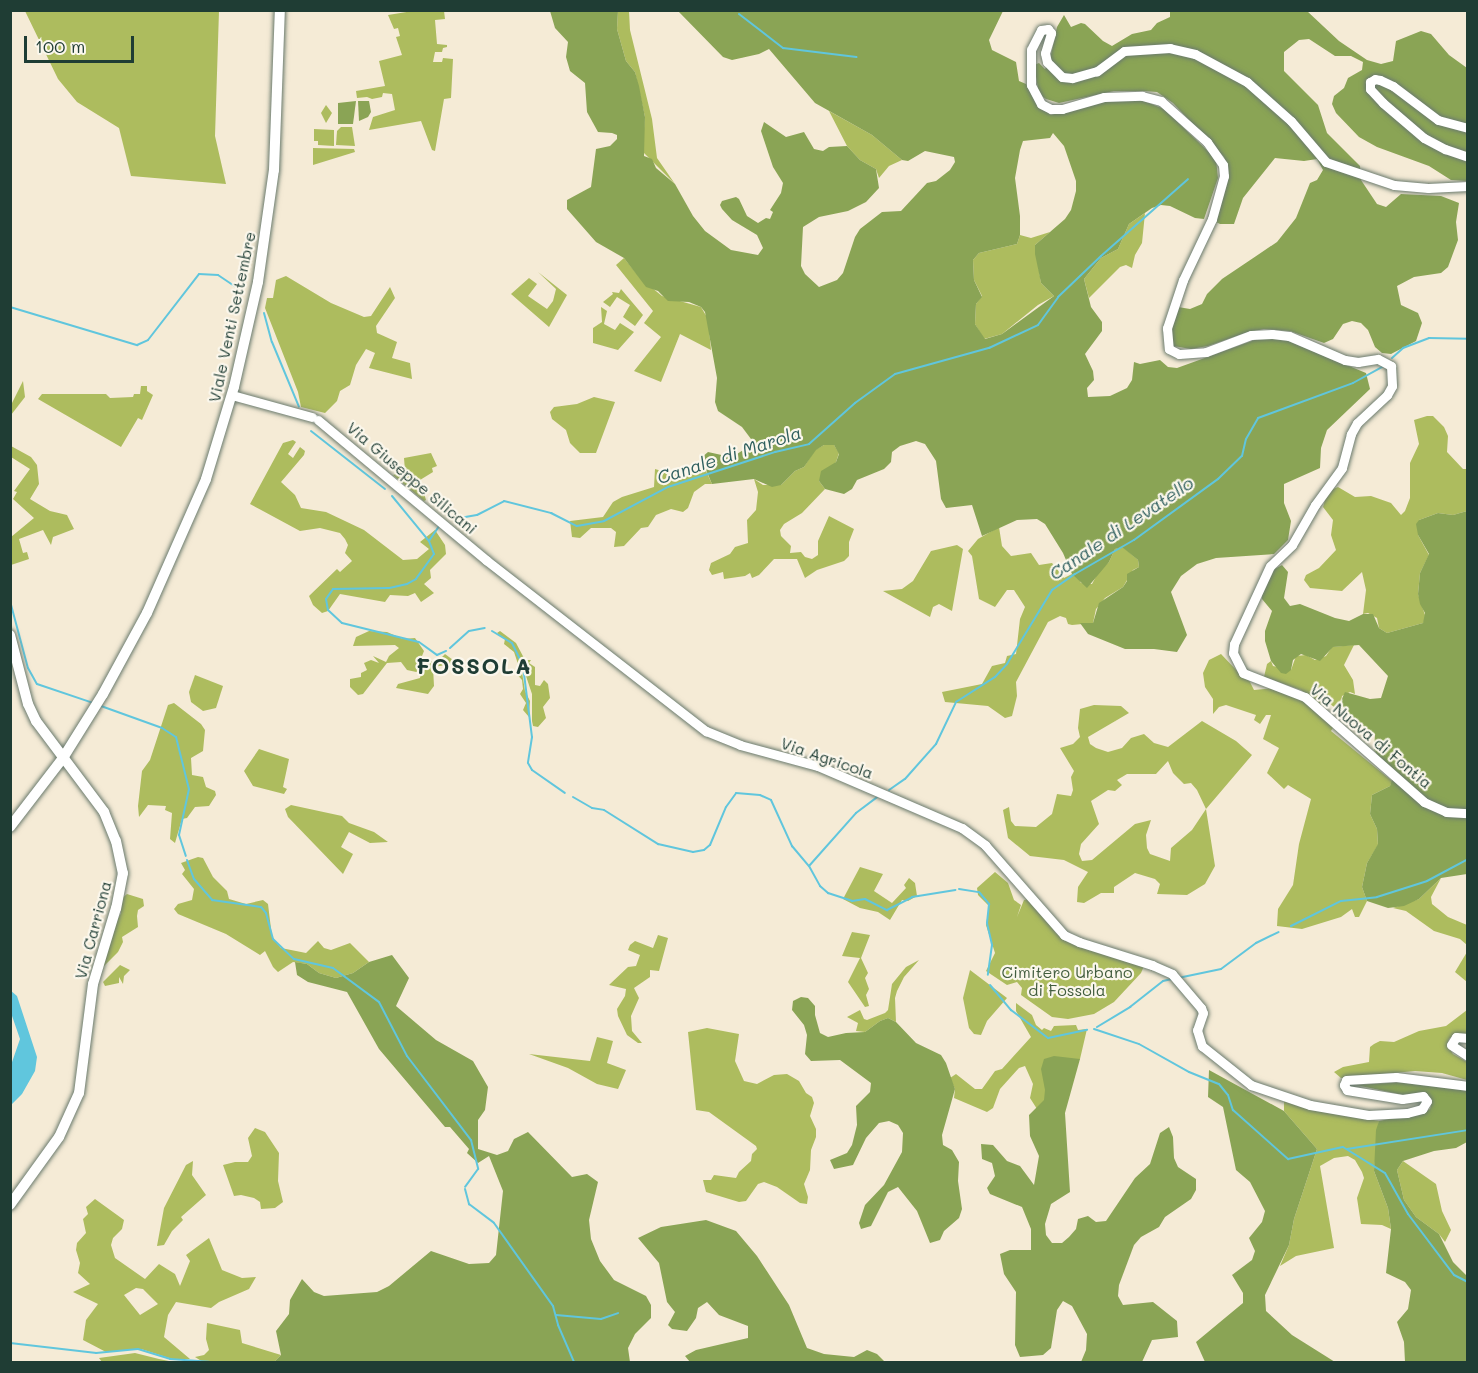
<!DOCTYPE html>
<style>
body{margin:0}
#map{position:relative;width:1478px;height:1373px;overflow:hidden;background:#f5ebd6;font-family:Mali,sans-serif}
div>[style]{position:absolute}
.green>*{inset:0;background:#adbc5e}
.forest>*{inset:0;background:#8aa455}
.water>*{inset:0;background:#60c6dd}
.stream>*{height:2px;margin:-1px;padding:0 1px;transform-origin:1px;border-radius:1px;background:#60c6dd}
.roads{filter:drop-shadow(0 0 2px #6a7a6d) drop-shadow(0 0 2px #6a7a6d)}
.tertiary>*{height:9px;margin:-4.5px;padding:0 4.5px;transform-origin:4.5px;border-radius:4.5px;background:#fff}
.secondary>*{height:10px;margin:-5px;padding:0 5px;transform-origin:5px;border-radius:5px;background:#fff}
span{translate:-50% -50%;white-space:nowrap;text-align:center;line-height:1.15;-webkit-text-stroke:4.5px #fbf7ec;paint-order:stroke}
.street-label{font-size:16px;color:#1f3d34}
.park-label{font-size:16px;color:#425d3e}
.water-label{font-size:18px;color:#2f5f5e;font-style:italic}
.district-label{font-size:22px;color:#1f3d34;font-weight:700;letter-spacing:1.5px}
.frame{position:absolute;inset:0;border:12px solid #1f3d34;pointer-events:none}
.scale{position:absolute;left:24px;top:36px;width:110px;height:27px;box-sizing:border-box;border:3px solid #1f3d34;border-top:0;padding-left:8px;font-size:18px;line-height:21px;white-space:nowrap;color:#1f3d34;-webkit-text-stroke:4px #fbf7ec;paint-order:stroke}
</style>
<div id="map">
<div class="green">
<div style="clip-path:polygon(419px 10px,444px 11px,445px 19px,435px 20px,437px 44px,447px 45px,447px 47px,443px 48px,442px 52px,435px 52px,433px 62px,442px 62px,443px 58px,453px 59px,451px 98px,444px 99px,435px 151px,432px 150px,421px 121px,369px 130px,373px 117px,395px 110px,392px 94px,383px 93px,382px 97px,372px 99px,367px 97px,357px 98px,356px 91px,385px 86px,379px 61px,402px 55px,396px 37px,400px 36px,398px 28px,394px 29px,388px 15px)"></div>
<div style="clip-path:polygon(25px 11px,219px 11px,215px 136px,226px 184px,131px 176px,119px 128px,77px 102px,58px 79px)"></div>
<div style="clip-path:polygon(618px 11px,629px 11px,630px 30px,652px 119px,657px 158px,675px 184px,642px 151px,645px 117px,635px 72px,626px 61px,617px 29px)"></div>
<div style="clip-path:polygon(326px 105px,332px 113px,326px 123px,321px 113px)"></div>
<div style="clip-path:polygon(829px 111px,872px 135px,902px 160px,889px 166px,879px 178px,876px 169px,860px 160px,847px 146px)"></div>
<div style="clip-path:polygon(341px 127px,352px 127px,355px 146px,336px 145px,337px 131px)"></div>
<div style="clip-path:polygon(314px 129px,334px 130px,334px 146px,318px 145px,318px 141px,314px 141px)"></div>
<div style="clip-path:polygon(313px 148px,354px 149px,355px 152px,313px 165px)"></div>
<div style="clip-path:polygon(1145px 213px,1142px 243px,1135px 255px,1132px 268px,1126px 265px,1120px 267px,1089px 298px,1084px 279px,1101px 258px,1118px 249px,1129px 224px)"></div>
<div style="clip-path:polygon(1050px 232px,1035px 245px,1041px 283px,1054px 296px,1038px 305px,1002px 334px,984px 339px,975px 324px,976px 304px,982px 296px,974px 280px,973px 260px,979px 253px,1017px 244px,1020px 235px,1031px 238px)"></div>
<div style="clip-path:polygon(624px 258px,640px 278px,662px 296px,701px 307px,708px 319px,711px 350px,680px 334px,661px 382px,634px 371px,661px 337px,644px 323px,653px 311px,616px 265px)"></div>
<div style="clip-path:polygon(538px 272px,567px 295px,549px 327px,511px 294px,529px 278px,537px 284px,528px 296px,547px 309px,553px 301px,556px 289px)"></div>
<div style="clip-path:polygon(286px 276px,331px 303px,364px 317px,371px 316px,390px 287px,395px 298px,376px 326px,377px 333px,397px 342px,392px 358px,410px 363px,412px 379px,369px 368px,375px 353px,366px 349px,356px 365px,350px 385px,340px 391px,337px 401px,325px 413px,301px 407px,298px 392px,265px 308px,267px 298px,273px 298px,276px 280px)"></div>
<div style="clip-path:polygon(621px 289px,643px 315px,635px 326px,623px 317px,630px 305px,617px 297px,610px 307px,603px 302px,613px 294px,612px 292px,619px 293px)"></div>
<div style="clip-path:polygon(601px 307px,607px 311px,604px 324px,615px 330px,620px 323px,634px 332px,618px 350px,593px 343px,593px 328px,602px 322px)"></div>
<div style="clip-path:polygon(23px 381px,25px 397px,11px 415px,11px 405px)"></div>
<div style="clip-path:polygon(141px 386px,147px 386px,147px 391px,153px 395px,142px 420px,138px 418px,121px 447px,38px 399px,42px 394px,106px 394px,110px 398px,133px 397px,134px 394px,140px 394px)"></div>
<div style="clip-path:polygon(594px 397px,615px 402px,596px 453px,580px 453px,570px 443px,566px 430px,552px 419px,550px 412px,554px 407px,577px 404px)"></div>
<div style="clip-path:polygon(1427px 416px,1433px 416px,1444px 427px,1448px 436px,1447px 452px,1463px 469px,1467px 469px,1467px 511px,1453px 515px,1438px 513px,1419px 520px,1418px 535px,1429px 555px,1420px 573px,1418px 594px,1426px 618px,1423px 623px,1387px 633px,1379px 628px,1377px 618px,1368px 613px,1363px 614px,1366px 590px,1362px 572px,1342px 591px,1310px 588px,1304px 580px,1306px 575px,1319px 568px,1336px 550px,1331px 535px,1333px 520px,1323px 507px,1326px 497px,1333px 489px,1338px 487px,1355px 497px,1371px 496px,1391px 503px,1401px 515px,1405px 511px,1410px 498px,1410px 463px,1419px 444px,1414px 420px)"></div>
<div style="clip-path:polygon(293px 440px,296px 442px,288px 454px,293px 458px,300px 447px,305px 451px,304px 455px,281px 482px,295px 495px,301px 508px,326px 512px,364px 530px,403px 560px,417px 559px,429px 549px,420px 542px,435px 530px,445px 545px,446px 554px,430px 570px,431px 578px,424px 584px,434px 593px,421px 602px,415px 593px,408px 596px,390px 595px,385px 602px,340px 594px,328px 611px,322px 613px,313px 605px,309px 596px,337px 569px,340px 572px,352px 561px,345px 553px,348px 545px,345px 539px,340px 533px,320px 528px,300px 531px,250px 504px,283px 443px)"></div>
<div style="clip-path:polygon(824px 445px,834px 445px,839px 453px,836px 462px,819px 481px,825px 489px,802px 513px,784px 524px,780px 530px,781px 536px,791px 546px,790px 553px,801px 552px,805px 557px,812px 559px,818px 555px,818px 541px,829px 516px,854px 529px,849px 542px,849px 556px,844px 561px,817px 570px,805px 578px,797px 559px,774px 559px,759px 575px,752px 578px,750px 573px,745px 576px,724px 579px,723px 572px,712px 575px,709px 570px,711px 563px,730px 554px,735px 547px,748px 543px,747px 520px,756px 510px,758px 492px,754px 479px,763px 485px,781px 485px,795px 471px,804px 467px,815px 450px)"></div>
<div style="clip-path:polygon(11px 446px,31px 457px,37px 465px,39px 484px,30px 499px,50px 511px,67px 515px,74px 529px,53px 537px,51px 545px,43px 530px,19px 539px,23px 553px,27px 552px,29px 559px,11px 565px,11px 537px,34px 518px,13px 499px,17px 492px,14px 491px,30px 469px,11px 457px)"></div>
<div style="clip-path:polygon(431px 453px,437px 466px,432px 468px,433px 472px,420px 480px,426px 500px,424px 501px,393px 475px,405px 471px,404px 458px)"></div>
<div style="clip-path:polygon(655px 469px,668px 473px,706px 471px,712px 484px,705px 484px,694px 492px,688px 508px,683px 512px,671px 509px,656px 515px,648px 527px,641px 528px,624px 546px,614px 547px,616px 532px,611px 528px,591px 528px,580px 538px,572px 537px,570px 521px,603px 517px,613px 502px,622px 497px,654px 487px)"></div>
<div style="clip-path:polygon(999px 527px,1002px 546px,1011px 556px,1031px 553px,1039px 565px,1052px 563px,1064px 578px,1072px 574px,1078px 577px,1081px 583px,1092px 584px,1099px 571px,1109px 562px,1115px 549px,1122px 546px,1138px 560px,1139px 567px,1133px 570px,1123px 587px,1105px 598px,1096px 609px,1093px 623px,1072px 625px,1068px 624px,1066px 618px,1060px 616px,1048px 622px,1016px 682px,1017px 696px,1012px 716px,1005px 718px,988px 706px,945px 702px,942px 692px,982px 684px,992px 666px,1005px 663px,1007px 656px,1016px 654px,1020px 619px,1025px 607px,1014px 590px,1007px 590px,995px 607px,979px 599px,972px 556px,968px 551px,978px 539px)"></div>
<div style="clip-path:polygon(957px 545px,963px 549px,952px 611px,939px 604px,933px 607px,930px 617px,883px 591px,902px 589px,913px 581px,931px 551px)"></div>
<div style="clip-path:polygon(369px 631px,387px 632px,403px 639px,415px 638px,424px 651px,422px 656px,425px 667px,428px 660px,436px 663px,445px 654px,453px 660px,453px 664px,433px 667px,434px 686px,428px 694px,396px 688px,398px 684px,420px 678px,421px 673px,407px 670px,401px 662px,387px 663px,363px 694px,358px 695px,350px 687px,350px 679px,361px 677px,361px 673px,367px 670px,364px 663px,371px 660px,379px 663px,373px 656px,386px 662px,389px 656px,399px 648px,395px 645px,353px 646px,356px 637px)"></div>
<div style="clip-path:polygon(500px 631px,516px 643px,525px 660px,531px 660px,529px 663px,535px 667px,535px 685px,540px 686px,544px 680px,548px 684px,550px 698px,543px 707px,546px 718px,538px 727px,533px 726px,532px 721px,532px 694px,525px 673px,525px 661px,518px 664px,514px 652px,504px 644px,505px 639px,497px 633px)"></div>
<div style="clip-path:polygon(1354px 645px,1344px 665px,1353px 680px,1355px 694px,1350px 692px,1342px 696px,1341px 701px,1334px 707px,1325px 700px,1322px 705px,1301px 690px,1264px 677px,1267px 664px,1271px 661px,1273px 666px,1291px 670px,1296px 656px,1306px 655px,1315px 660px,1326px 656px,1332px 647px)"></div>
<div style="clip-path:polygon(1221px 654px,1240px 674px,1249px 680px,1254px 690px,1274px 688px,1295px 695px,1334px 726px,1331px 731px,1392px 781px,1390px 786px,1372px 795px,1370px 814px,1377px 829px,1378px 845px,1367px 863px,1362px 887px,1367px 901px,1359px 917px,1355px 917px,1352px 909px,1341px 917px,1302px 929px,1277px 926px,1278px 909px,1293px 885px,1299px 844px,1311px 799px,1288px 785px,1284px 789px,1267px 773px,1279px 748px,1263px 739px,1271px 715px,1266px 715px,1260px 724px,1254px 720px,1256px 715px,1226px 705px,1219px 707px,1213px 714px,1213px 699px,1205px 687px,1203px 673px,1209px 660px)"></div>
<div style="clip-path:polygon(519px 665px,521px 666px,525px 691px,530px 701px,529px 717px,523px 710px,526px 703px,520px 694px,523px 689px,522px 680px,515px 672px)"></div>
<div style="clip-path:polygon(195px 675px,223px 686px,216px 708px,203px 711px,191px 702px,189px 692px)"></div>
<div style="clip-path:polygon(174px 703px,201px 724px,205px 730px,203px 751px,191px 758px,192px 775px,203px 777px,206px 787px,215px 791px,216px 795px,209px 806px,195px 807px,187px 818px,182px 819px,175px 843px,170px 839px,172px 813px,165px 810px,166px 806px,148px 805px,139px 817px,138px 806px,142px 771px,150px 760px,168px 705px)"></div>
<div style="clip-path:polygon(evenodd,1094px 705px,1121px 706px,1129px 713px,1088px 737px,1090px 744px,1096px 748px,1108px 752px,1122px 748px,1131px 738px,1144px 734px,1154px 743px,1168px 747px,1202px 721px,1236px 741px,1252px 755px,1206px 809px,1215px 866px,1205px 884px,1187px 895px,1157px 894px,1160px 884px,1155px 879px,1135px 873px,1114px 887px,1114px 893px,1101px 893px,1084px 903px,1077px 902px,1078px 887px,1088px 872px,1064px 860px,1030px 856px,1008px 838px,1003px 810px,1009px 807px,1011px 821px,1015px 826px,1036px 827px,1052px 814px,1057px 794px,1071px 796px,1073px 790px,1071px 777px,1074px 771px,1060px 748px,1073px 744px,1080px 737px,1078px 728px,1080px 709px,1094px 705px,1168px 761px,1173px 773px,1184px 784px,1191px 783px,1197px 790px,1206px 809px,1192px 830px,1171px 848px,1170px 861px,1150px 854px,1147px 848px,1146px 835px,1151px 820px,1135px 824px,1092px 860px,1082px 861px,1079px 854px,1081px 844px,1099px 824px,1091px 801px,1108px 790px,1115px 791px,1122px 785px,1117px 780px,1127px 774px,1156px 774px,1168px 761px)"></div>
<div style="clip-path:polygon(259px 749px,289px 759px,283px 787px,287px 789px,284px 794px,253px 786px,244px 771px)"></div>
<div style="clip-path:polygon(291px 805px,342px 816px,349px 823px,374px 832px,388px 842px,370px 843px,349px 832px,341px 847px,353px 854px,343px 874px,288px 817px,285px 809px)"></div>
<div style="clip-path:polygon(198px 857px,203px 858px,213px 877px,227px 891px,229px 899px,246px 904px,263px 900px,268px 904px,272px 937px,281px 948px,306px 953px,318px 941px,324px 948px,331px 950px,350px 943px,369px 962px,353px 973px,336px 978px,319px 973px,307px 964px,293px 962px,278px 972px,273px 967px,265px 951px,260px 955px,226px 934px,178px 914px,174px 909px,178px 904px,192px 900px,194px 889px,182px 874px,185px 870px,181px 863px)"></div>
<div style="clip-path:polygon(860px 867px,883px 874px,874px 891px,892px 903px,906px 888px,904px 885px,909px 878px,915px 883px,917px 896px,908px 901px,902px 900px,890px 920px,878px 912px,860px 908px,843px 899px)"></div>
<div style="clip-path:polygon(995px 872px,1008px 883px,1014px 900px,1021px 905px,1017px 917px,1024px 900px,1029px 899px,1056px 933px,1074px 944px,1144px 966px,1141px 973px,1114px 1002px,1094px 1014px,1068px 1019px,1052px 1017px,1021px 995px,1022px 988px,1017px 982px,1007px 985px,986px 971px,995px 953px,986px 925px,989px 906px,978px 895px,977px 888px)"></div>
<div style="clip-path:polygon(1441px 878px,1431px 897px,1432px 904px,1448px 917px,1467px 925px,1467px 945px,1460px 939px,1434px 931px,1406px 911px,1393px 908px,1419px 899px)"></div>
<div style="clip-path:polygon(127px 894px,143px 899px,144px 906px,138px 910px,137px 916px,138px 927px,122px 937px,123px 942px,118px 952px,103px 967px,113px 929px,121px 913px,121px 899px)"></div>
<div style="clip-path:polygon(852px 932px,870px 935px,861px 958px,868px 973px,865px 978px,869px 989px,866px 995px,869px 1006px,865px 1007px,848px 982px,860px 958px,842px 956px)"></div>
<div style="clip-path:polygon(658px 935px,668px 938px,659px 971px,650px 970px,650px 977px,634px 988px,639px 998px,631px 1016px,632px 1031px,642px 1043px,638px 1043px,627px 1035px,618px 1016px,617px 1009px,625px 996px,626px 989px,609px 985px,628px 967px,636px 966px,640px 955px,628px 950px,630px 945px,635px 941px,653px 948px)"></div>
<div style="clip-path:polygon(1467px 952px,1467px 982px,1455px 972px)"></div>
<div style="clip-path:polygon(919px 960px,904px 977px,897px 991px,895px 998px,896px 1022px,888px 1018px,880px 1021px,865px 1032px,856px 1031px,858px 1023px,847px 1017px,860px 1010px,864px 1019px,867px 1020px,885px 1013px,888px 1010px,892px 984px,906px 967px)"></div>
<div style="clip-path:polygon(120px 965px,130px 970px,124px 976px,123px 984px,119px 977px,119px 983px,105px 986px,103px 982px)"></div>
<div style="clip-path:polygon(970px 970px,1007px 998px,987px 1021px,981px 1035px,974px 1034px,969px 1028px,963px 998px)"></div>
<div style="clip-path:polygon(1016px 1003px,1032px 1015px,1036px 1025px,1042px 1030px,1044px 1028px,1051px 1031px,1054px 1026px,1076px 1025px,1078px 1030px,1087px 1029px,1080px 1059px,1037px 1109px,1030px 1098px,1033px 1084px,1025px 1066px,1019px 1068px,1000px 1089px,993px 1108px,987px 1112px,954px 1098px,955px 1089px,950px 1078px,956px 1074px,975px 1089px,982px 1089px,995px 1071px,1002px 1069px,1031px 1037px,1016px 1011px)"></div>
<div style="clip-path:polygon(1467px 1010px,1467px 1035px,1454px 1035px,1449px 1039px,1447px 1045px,1453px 1054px,1467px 1062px,1467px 1080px,1442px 1073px,1415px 1071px,1341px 1078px,1334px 1072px,1343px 1067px,1369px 1062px,1370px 1047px,1374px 1044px,1380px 1041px,1394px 1042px,1419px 1031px,1446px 1026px)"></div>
<div style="clip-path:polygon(707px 1028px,739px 1034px,735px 1061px,744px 1081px,757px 1084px,774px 1075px,787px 1074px,799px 1081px,806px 1093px,812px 1097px,814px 1103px,810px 1116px,816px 1129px,816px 1137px,811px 1150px,810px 1170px,804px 1184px,808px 1197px,807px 1204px,800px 1203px,777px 1187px,764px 1182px,758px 1184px,746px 1201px,739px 1202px,706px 1192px,703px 1180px,711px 1180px,714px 1175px,736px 1178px,739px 1172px,751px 1161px,752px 1154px,757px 1149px,756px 1146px,709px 1112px,696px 1110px,688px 1032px)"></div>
<div style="clip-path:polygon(597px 1037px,613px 1041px,607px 1063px,626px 1070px,618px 1089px,597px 1084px,568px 1068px,529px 1054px,590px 1061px)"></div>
<div style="clip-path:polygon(1284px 1100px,1315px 1110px,1379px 1121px,1374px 1171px,1388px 1208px,1391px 1229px,1382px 1225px,1361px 1224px,1357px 1198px,1364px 1178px,1362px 1172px,1355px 1160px,1348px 1156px,1334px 1158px,1320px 1166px,1334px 1248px,1296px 1256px,1280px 1266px,1289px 1245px,1294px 1219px,1317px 1149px,1284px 1111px)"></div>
<div style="clip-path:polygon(255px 1128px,265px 1132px,279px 1153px,278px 1181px,283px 1202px,275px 1208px,261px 1209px,260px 1202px,254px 1198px,241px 1195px,234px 1196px,223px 1165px,235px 1162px,248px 1162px,252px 1156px,248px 1138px)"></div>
<div style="clip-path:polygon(193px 1161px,192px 1175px,206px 1195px,181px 1217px,183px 1220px,172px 1231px,164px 1245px,157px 1246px,164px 1208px,186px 1165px)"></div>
<div style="clip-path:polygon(1403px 1161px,1436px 1184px,1442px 1211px,1451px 1230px,1445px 1242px,1439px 1234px,1416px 1217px,1404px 1200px,1397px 1170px)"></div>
<div style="clip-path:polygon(evenodd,95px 1199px,124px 1220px,122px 1229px,113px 1238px,111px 1245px,115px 1258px,145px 1279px,159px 1264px,175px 1274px,180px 1286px,190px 1261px,186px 1255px,209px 1238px,222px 1270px,242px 1278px,256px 1277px,249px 1289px,219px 1302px,211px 1308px,176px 1302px,168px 1315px,164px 1337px,190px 1359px,172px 1359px,141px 1349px,106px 1352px,83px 1340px,86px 1320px,98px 1304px,73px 1292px,90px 1284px,78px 1273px,80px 1263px,76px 1250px,77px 1243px,86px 1233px,83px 1219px,88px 1214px,86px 1207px,95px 1199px,136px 1288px,143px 1289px,158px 1304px,140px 1315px,124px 1295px,136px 1288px)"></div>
<div style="clip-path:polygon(207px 1323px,240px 1330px,242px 1343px,281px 1355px,274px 1362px,203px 1362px,195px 1357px,204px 1355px,209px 1350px,206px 1339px)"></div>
<div style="clip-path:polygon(135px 1353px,159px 1359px,174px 1362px,102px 1362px,99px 1358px)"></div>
</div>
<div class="forest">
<div style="clip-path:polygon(evenodd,550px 11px,618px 11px,617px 29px,626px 61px,635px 72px,639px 86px,645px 117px,644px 156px,652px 159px,656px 168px,675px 184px,693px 216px,705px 231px,731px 250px,758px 255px,763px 248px,757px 235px,732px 220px,722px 209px,720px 205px,722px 201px,736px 197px,739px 199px,747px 216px,758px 223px,766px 218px,770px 219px,773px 212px,770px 210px,781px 193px,783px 183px,773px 167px,761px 131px,764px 122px,786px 137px,804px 132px,814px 149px,823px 151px,829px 147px,847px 146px,860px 160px,876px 169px,879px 188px,866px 202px,848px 211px,819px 217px,803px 227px,801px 266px,805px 274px,819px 287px,837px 280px,843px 273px,855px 237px,860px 229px,882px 212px,901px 211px,927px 183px,936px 181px,950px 170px,955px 162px,954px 157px,925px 151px,908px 161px,902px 160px,872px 135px,815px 103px,769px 49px,759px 54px,732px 60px,723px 57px,678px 11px,1003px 11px,989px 40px,992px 50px,1016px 62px,1019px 81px,1026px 84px,1037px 105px,1051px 115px,1103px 101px,1139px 99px,1164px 109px,1216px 159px,1218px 178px,1204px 219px,1195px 218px,1170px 206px,1161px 205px,1152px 208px,1129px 224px,1118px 249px,1101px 258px,1084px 279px,1091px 307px,1102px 322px,1102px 331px,1085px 354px,1093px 371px,1094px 380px,1087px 388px,1088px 397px,1110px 396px,1127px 388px,1132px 380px,1134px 362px,1140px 364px,1160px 360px,1168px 367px,1177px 368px,1260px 338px,1281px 338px,1366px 373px,1370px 389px,1327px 430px,1321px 448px,1320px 468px,1284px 484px,1284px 503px,1291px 521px,1288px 540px,1274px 554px,1216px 558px,1197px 564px,1181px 576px,1171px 592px,1187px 635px,1177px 652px,1154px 649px,1125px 649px,1088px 634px,1080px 623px,1093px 623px,1099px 603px,1123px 587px,1127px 581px,1127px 574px,1139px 567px,1138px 560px,1122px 547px,1115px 549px,1109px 562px,1087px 588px,1072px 574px,1063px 553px,1045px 524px,1037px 519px,1017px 520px,982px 536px,972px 505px,946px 508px,941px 499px,936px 461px,925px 444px,916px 441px,900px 446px,892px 452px,891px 462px,884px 469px,857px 480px,852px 489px,844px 494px,825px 489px,819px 481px,821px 471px,836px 462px,839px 454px,834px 445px,824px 445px,816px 450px,804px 467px,795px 471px,781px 485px,772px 487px,754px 479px,712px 484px,701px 458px,708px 452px,726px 456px,737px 454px,754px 443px,742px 427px,718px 411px,715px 402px,717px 378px,705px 312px,701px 307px,689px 302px,668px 301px,658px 291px,646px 287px,624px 258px,596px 242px,567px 209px,567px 200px,591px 187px,596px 149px,610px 146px,617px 139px,617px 135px,612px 133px,598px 132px,587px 112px,585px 83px,570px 71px,566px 57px,568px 42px,555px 28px,550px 11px,1053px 133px,1064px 146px,1076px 181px,1076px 191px,1071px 210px,1065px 219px,1035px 245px,1035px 254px,1041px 283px,1054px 296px,1002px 334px,985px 339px,975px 324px,976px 304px,982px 297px,974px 280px,973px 260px,979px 253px,1017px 244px,1020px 235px,1020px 216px,1015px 178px,1020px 150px,1023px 141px,1050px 138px,1053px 133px)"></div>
<div style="clip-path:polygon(1170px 11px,1307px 11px,1339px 41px,1367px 60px,1381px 64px,1393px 61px,1396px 41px,1421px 31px,1431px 34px,1449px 55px,1467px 68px,1467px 123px,1464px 123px,1467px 138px,1467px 181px,1451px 180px,1429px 166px,1377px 147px,1359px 137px,1336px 113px,1332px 104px,1334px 96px,1344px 88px,1348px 78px,1362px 70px,1363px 62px,1351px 56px,1335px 56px,1309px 39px,1299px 40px,1284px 52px,1284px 71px,1318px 105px,1327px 133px,1360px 166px,1361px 180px,1377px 204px,1386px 207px,1401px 194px,1441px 196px,1459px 203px,1456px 222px,1458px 240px,1448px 267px,1441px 273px,1414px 277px,1397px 286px,1401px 305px,1418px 313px,1422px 323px,1416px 341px,1391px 354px,1382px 353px,1375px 347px,1368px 330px,1361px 323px,1352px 321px,1343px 324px,1333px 339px,1324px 343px,1290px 331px,1264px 329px,1245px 333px,1208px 346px,1191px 349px,1173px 346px,1171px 331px,1178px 307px,1190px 309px,1202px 304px,1207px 294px,1222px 279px,1277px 242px,1296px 218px,1310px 183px,1317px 180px,1323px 170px,1317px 159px,1304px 161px,1275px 158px,1243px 198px,1234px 224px,1220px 224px,1214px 221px,1227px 167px,1224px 157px,1173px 103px,1157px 92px,1144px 91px,1114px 91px,1059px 103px,1046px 99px,1039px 94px,1034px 65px,1039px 63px,1045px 69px,1049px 64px,1057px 27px,1064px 15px,1071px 27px,1081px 23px,1085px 24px,1103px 41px,1112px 46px,1132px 34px,1151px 30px,1157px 23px,1170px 17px)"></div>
<div style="clip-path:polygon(356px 101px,353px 124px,338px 124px,338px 103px)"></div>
<div style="clip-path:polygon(358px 101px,369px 101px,371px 112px,368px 117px,359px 121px)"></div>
<div style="clip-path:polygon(1467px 511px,1467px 874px,1441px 878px,1419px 899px,1404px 906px,1388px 908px,1367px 901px,1362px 887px,1367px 863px,1378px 844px,1377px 829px,1370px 814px,1372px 795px,1390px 786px,1393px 776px,1374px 750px,1375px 734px,1347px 715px,1341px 701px,1345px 692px,1370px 699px,1381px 698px,1388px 676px,1359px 645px,1333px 647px,1320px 661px,1301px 654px,1293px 660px,1291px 670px,1286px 674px,1281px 673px,1271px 661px,1265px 641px,1265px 631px,1272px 611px,1262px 599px,1262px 594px,1273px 570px,1282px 565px,1288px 572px,1284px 598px,1290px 606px,1300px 604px,1335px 618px,1349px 621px,1363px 614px,1373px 614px,1379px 628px,1387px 633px,1423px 623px,1425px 613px,1420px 604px,1418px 594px,1420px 573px,1429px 554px,1418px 535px,1416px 524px,1419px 520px,1438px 513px,1453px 515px)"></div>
<div style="clip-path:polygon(392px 955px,409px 978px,396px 1006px,436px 1040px,473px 1061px,488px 1087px,485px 1110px,478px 1120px,478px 1149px,497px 1155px,508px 1151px,514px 1139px,528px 1132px,572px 1177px,587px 1174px,598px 1182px,589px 1220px,591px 1239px,600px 1261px,614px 1280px,646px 1296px,651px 1305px,651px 1318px,635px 1334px,628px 1348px,630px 1362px,274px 1362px,281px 1355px,276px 1331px,289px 1314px,290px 1300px,302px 1279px,314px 1292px,324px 1296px,377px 1292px,389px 1286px,431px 1251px,469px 1264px,489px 1263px,496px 1255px,503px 1191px,489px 1156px,478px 1163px,467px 1153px,469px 1149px,450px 1127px,445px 1127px,379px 1049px,347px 992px,308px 982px,297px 975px,295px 962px,307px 964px,319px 973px,336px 978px,353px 973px,369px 962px)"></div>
<div style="clip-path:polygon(801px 997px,808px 998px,815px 1006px,815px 1015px,820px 1033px,828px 1037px,846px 1033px,865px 1032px,880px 1021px,888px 1018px,896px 1022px,916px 1043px,941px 1055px,946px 1063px,955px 1089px,942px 1135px,943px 1145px,952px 1150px,959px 1162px,958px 1181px,962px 1209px,959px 1218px,944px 1231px,940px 1240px,930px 1243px,917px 1211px,898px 1187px,888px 1192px,871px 1226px,861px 1229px,859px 1223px,865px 1205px,884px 1185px,902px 1152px,903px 1133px,898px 1125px,889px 1121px,879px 1123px,866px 1138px,853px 1165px,834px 1169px,830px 1160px,847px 1153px,852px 1145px,857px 1125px,856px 1106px,870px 1092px,871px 1083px,840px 1060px,811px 1061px,805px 1054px,807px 1035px,804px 1025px,792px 1010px,793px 1001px)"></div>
<div style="clip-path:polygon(1054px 1056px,1080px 1059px,1065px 1113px,1070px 1192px,1051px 1204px,1045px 1224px,1046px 1235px,1052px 1243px,1062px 1243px,1069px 1237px,1076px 1229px,1078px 1219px,1088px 1216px,1096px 1222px,1106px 1221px,1135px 1178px,1150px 1164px,1160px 1133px,1169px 1127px,1173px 1137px,1174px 1158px,1178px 1167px,1196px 1179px,1196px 1190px,1191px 1199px,1165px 1217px,1159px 1227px,1141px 1237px,1134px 1245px,1119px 1285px,1118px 1296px,1123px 1305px,1153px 1302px,1177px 1321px,1178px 1337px,1152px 1340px,1142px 1362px,1081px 1362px,1086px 1350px,1087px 1334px,1072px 1306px,1063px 1301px,1057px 1310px,1051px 1348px,1043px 1355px,1020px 1357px,1015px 1345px,1016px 1292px,1004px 1274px,1000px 1254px,1010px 1250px,1031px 1250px,1031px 1229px,1022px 1207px,990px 1194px,987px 1188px,995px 1176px,992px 1163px,982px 1159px,981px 1144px,993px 1145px,1007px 1161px,1020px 1166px,1034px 1185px,1039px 1156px,1030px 1136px,1029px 1115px,1044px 1100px,1045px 1090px,1041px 1069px,1044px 1059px)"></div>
<div style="clip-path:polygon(1209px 1070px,1284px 1111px,1317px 1149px,1294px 1219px,1289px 1245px,1265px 1295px,1266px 1311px,1292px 1335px,1335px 1362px,1205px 1362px,1196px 1342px,1243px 1303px,1243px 1293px,1232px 1275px,1252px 1260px,1255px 1251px,1249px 1238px,1262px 1222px,1265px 1211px,1250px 1182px,1236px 1170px,1223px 1107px,1208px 1097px)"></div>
<div style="clip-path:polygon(1404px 1082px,1448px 1086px,1467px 1091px,1467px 1142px,1456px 1148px,1434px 1151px,1403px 1161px,1397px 1170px,1404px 1200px,1416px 1217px,1439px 1234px,1453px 1262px,1467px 1276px,1467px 1362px,1405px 1362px,1404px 1342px,1397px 1322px,1408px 1309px,1411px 1290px,1405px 1282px,1386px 1273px,1391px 1229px,1388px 1208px,1374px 1171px,1376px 1130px,1379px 1121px,1425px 1112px,1430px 1109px,1432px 1101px,1424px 1095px,1408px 1096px,1356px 1085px)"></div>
<div style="clip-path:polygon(706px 1220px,736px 1231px,757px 1256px,789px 1305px,807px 1348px,824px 1354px,854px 1357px,867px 1350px,877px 1354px,885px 1362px,690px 1362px,685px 1356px,696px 1350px,748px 1338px,748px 1326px,719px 1315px,707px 1302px,698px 1308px,696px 1318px,687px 1331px,672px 1329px,668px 1325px,675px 1312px,667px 1302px,659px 1263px,638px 1238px,661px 1227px)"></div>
</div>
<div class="water">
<div style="clip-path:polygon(10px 990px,17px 996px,37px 1057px,35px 1071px,22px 1094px,11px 1105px,11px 1065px,20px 1039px,11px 1013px)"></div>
</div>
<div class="stream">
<div style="left:739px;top:14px;width:56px;rotate:37.7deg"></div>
<div style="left:783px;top:48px;width:74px;rotate:7deg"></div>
<div style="left:10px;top:307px;width:133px;rotate:16.7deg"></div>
<div style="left:137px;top:345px;width:12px;rotate:-24deg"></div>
<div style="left:148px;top:340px;width:83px;rotate:-52.3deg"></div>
<div style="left:199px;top:274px;width:19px;rotate:3deg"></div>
<div style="left:218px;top:275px;width:30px;rotate:34deg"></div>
<div style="left:264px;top:313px;width:30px;rotate:75deg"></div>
<div style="left:272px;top:342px;width:70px;rotate:67.4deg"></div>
<div style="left:1392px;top:358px;width:15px;rotate:-42deg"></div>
<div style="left:1403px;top:348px;width:28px;rotate:-21deg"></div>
<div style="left:1429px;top:338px;width:39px;rotate:1deg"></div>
<div style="left:311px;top:431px;width:94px;rotate:38.1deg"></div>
<div style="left:392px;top:496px;width:58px;rotate:50.6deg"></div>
<div style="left:429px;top:541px;width:14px;rotate:69deg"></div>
<div style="left:434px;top:554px;width:31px;rotate:126deg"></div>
<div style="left:416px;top:579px;width:10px;rotate:151deg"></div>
<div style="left:407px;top:584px;width:18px;rotate:167deg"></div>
<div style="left:389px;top:588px;width:56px;rotate:179deg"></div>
<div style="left:333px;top:589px;width:12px;rotate:125deg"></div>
<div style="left:326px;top:599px;width:11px;rotate:80deg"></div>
<div style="left:328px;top:610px;width:19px;rotate:43deg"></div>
<div style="left:342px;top:623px;width:79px;rotate:13.9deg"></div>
<div style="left:419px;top:642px;width:22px;rotate:36deg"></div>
<div style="left:437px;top:655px;width:10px;rotate:-24deg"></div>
<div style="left:454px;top:519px;width:23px;rotate:-10deg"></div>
<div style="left:477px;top:515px;width:30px;rotate:-27deg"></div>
<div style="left:504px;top:501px;width:49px;rotate:14.3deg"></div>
<div style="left:551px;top:513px;width:29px;rotate:27deg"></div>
<div style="left:577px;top:526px;width:27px;rotate:-10deg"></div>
<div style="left:604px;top:521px;width:72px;rotate:-28deg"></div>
<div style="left:668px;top:487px;width:113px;rotate:-18.1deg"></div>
<div style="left:775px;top:452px;width:35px;rotate:-13deg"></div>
<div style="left:809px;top:444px;width:62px;rotate:-41.7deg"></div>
<div style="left:855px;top:403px;width:49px;rotate:-35.9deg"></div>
<div style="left:895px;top:374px;width:98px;rotate:-15.5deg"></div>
<div style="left:989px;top:348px;width:54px;rotate:-25.1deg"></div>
<div style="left:1038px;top:325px;width:34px;rotate:-54deg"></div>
<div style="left:1058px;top:297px;width:59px;rotate:-43.6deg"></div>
<div style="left:1101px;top:256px;width:116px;rotate:-41.5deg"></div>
<div style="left:429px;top:541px;width:18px;rotate:-56deg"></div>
<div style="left:10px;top:601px;width:69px;rotate:75deg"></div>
<div style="left:28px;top:668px;width:18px;rotate:61deg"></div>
<div style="left:37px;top:684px;width:59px;rotate:18.7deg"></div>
<div style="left:492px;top:631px;width:23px;rotate:31deg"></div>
<div style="left:512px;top:643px;width:25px;rotate:64deg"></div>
<div style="left:523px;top:666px;width:72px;rotate:82.8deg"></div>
<div style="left:532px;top:737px;width:26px;rotate:99deg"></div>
<div style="left:528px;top:763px;width:8px;rotate:60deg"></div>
<div style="left:532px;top:770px;width:40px;rotate:34.9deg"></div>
<div style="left:450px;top:648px;width:25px;rotate:-42deg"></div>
<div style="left:469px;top:631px;width:16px;rotate:-11deg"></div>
<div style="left:101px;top:706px;width:65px;rotate:19.8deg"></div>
<div style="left:162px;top:728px;width:17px;rotate:33deg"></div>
<div style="left:176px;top:737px;width:54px;rotate:76deg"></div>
<div style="left:189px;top:789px;width:47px;rotate:102.3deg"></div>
<div style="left:179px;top:835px;width:22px;rotate:72deg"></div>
<div style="left:889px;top:790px;width:19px;rotate:-35deg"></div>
<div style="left:905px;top:779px;width:47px;rotate:-48.5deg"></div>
<div style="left:936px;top:744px;width:47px;rotate:-64.5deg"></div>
<div style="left:956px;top:702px;width:46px;rotate:-32.7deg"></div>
<div style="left:995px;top:677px;width:18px;rotate:-47deg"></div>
<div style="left:1007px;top:664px;width:87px;rotate:-58.7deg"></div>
<div style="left:1052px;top:590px;width:28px;rotate:-35deg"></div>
<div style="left:1075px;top:574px;width:68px;rotate:-30deg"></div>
<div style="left:1134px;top:540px;width:104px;rotate:-36deg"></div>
<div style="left:1218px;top:479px;width:33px;rotate:-44deg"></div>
<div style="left:1242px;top:456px;width:17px;rotate:-77deg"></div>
<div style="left:1246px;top:439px;width:24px;rotate:-60deg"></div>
<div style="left:1258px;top:418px;width:101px;rotate:-20.2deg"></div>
<div style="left:1353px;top:383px;width:35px;rotate:-29deg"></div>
<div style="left:573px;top:797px;width:22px;rotate:30deg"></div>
<div style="left:592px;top:808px;width:12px;rotate:9deg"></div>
<div style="left:604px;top:810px;width:64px;rotate:32.2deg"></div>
<div style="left:658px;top:844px;width:36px;rotate:13deg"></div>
<div style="left:693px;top:852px;width:11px;rotate:-10deg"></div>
<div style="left:704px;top:850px;width:8px;rotate:-40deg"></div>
<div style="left:710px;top:845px;width:41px;rotate:-67.2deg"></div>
<div style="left:726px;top:807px;width:17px;rotate:-54deg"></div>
<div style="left:736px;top:793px;width:24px;rotate:5deg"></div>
<div style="left:760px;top:795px;width:12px;rotate:24deg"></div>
<div style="left:771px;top:800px;width:51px;rotate:65.5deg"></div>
<div style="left:792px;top:846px;width:26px;rotate:50deg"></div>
<div style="left:809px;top:866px;width:23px;rotate:61deg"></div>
<div style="left:820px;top:886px;width:11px;rotate:41deg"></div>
<div style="left:828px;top:893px;width:25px;rotate:18deg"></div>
<div style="left:852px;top:901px;width:13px;rotate:-9deg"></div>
<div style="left:865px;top:899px;width:25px;rotate:27deg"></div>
<div style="left:887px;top:910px;width:28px;rotate:-27deg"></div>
<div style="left:912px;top:897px;width:44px;rotate:-9.2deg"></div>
<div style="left:187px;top:860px;width:20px;rotate:70deg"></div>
<div style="left:194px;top:879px;width:28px;rotate:49deg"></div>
<div style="left:212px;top:900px;width:49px;rotate:8.1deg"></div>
<div style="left:261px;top:907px;width:8px;rotate:50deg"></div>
<div style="left:266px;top:913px;width:27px;rotate:75deg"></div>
<div style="left:273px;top:939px;width:29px;rotate:44deg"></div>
<div style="left:294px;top:959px;width:40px;rotate:13deg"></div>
<div style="left:333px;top:968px;width:57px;rotate:36.5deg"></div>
<div style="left:379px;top:1002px;width:61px;rotate:62.6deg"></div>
<div style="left:407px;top:1056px;width:106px;rotate:52.7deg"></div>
<div style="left:471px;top:1140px;width:30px;rotate:76deg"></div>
<div style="left:478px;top:1169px;width:22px;rotate:126deg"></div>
<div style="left:809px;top:866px;width:71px;rotate:-48.4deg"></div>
<div style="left:856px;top:813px;width:26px;rotate:-37deg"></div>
<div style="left:959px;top:889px;width:20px;rotate:9deg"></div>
<div style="left:979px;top:892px;width:16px;rotate:50deg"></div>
<div style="left:989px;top:904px;width:19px;rotate:96deg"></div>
<div style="left:987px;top:923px;width:23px;rotate:77deg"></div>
<div style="left:992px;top:945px;width:30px;rotate:98deg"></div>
<div style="left:1291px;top:926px;width:56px;rotate:-26.6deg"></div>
<div style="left:1341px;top:901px;width:36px;rotate:-6deg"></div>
<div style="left:1377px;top:897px;width:52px;rotate:-17.7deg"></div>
<div style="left:1427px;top:881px;width:47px;rotate:-28.2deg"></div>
<div style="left:1178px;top:978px;width:44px;rotate:-11.8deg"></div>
<div style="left:1221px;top:969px;width:44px;rotate:-36.6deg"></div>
<div style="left:1256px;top:943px;width:25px;rotate:-26deg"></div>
<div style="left:990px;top:985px;width:33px;rotate:50deg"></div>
<div style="left:1011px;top:1010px;width:46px;rotate:37.1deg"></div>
<div style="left:1048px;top:1038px;width:40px;rotate:-12deg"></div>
<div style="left:1097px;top:1027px;width:39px;rotate:-31deg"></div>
<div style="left:1130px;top:1007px;width:42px;rotate:-38.2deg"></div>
<div style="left:1163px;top:981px;width:9px;rotate:-13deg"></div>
<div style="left:1094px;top:1029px;width:47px;rotate:18.4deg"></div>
<div style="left:1139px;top:1044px;width:57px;rotate:29.2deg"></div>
<div style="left:1189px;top:1072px;width:32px;rotate:22deg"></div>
<div style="left:1219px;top:1084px;width:14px;rotate:51deg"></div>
<div style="left:1228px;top:1095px;width:16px;rotate:72deg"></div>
<div style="left:1233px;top:1110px;width:74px;rotate:41.7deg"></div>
<div style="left:1288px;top:1159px;width:56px;rotate:-12.3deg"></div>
<div style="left:1343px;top:1147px;width:49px;rotate:31.8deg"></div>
<div style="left:1385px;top:1173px;width:47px;rotate:60.7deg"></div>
<div style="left:1408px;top:1214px;width:76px;rotate:53deg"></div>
<div style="left:1454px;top:1275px;width:16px;rotate:27deg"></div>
<div style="left:1347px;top:1149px;width:122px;rotate:-8.9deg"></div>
<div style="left:465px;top:1189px;width:16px;rotate:75deg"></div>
<div style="left:469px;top:1204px;width:31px;rotate:37deg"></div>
<div style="left:494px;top:1223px;width:102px;rotate:54.6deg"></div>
<div style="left:553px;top:1306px;width:20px;rotate:75deg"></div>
<div style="left:558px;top:1325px;width:40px;rotate:66.6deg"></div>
<div style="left:556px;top:1315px;width:45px;rotate:5.1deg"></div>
<div style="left:601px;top:1319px;width:18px;rotate:-19deg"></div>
<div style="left:10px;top:1343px;width:87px;rotate:6.6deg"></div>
<div style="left:96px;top:1353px;width:42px;rotate:-5.4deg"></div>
<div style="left:138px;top:1349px;width:34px;rotate:17deg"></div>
<div style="left:170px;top:1359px;width:39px;rotate:4deg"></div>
</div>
<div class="roads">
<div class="tertiary">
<div style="left:1468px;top:128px;width:31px;rotate:-165deg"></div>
<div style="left:1438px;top:120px;width:56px;rotate:-142.9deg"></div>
<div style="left:1393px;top:86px;width:14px;rotate:-155deg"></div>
<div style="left:1380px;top:80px;width:5px;rotate:-169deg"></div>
<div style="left:1375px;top:79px;width:6px;rotate:149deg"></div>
<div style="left:1370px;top:82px;width:7px;rotate:90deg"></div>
<div style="left:1370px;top:89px;width:19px;rotate:47deg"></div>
<div style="left:1383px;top:103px;width:54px;rotate:40.5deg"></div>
<div style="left:1424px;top:138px;width:24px;rotate:28deg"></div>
<div style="left:1445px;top:149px;width:24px;rotate:19deg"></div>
<div style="left:1468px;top:186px;width:40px;rotate:177.1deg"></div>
<div style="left:1428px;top:188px;width:34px;rotate:-175deg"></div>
<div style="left:1394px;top:185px;width:72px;rotate:-161.3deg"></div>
<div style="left:1326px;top:162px;width:54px;rotate:-130.5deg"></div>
<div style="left:1291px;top:121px;width:59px;rotate:-138.4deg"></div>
<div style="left:1247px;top:82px;width:59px;rotate:-151.7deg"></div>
<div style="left:1195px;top:54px;width:26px;rotate:-167deg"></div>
<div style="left:1170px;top:48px;width:46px;rotate:176.3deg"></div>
<div style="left:1124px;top:51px;width:34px;rotate:143deg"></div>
<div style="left:1097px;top:71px;width:26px;rotate:164deg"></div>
<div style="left:1072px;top:78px;width:10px;rotate:-174deg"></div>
<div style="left:1062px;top:77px;width:21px;rotate:-135deg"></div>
<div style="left:1047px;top:62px;width:9px;rotate:-103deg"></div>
<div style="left:1045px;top:53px;width:21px;rotate:-73deg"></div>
<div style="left:1051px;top:33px;width:5px;rotate:-127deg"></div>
<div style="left:1048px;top:29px;width:7px;rotate:172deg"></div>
<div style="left:1041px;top:30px;width:22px;rotate:117deg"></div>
<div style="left:1031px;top:50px;width:35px;rotate:90deg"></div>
<div style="left:1031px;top:85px;width:21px;rotate:62deg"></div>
<div style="left:1041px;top:104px;width:11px;rotate:27deg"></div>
<div style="left:1051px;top:109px;width:11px"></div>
<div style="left:1062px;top:109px;width:44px;rotate:-15.9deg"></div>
<div style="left:1104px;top:97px;width:38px;rotate:-2deg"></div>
<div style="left:1142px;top:96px;width:20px;rotate:15deg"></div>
<div style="left:1161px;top:101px;width:62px;rotate:41.7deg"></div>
<div style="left:1207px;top:142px;width:28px;rotate:55deg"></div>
<div style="left:1223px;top:165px;width:11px;rotate:85deg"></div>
<div style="left:1224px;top:176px;width:45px;rotate:105.6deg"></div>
<div style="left:1212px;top:219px;width:68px;rotate:115.4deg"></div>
<div style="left:1183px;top:280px;width:51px;rotate:108.4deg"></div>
<div style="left:1167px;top:328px;width:21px;rotate:85deg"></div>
<div style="left:1169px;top:349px;width:11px;rotate:27deg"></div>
<div style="left:1179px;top:354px;width:27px;rotate:-4deg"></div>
<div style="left:1206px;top:352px;width:48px;rotate:-20.7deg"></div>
<div style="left:1251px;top:335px;width:21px;rotate:-3deg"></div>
<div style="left:1272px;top:334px;width:17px;rotate:7deg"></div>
<div style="left:1289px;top:336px;width:61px;rotate:23.2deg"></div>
<div style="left:1345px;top:360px;width:13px;rotate:9deg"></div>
<div style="left:1358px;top:362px;width:20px;rotate:-9deg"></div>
<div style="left:1378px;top:359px;width:15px;rotate:28deg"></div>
<div style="left:1391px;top:366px;width:20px;rotate:87deg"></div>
<div style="left:1392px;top:386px;width:10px;rotate:119deg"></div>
<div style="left:1387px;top:395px;width:41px;rotate:137deg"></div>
<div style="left:1357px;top:423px;width:13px;rotate:119deg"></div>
<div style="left:1351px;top:434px;width:35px;rotate:105deg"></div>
<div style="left:1342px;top:468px;width:46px;rotate:126.1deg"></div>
<div style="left:1315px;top:505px;width:46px;rotate:119.9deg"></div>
<div style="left:1292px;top:545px;width:30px;rotate:136deg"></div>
<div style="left:1270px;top:566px;width:86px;rotate:114.8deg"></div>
<div style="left:1234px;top:644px;width:9px;rotate:96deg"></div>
<div style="left:1233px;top:653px;width:22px;rotate:63deg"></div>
<div style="left:1243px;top:673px;width:66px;rotate:21.2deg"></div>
<div style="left:1305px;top:697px;width:159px;rotate:41.4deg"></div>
<div style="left:1424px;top:802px;width:24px;rotate:24deg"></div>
<div style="left:1446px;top:812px;width:22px;rotate:3deg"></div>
<div style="left:232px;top:395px;width:83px;rotate:15.4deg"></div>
<div style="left:318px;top:420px;width:219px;rotate:39.8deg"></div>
<div style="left:486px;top:560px;width:279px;rotate:37.9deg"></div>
<div style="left:706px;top:731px;width:37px;rotate:22deg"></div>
<div style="left:740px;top:745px;width:81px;rotate:15.1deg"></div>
<div style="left:818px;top:766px;width:157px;rotate:23.3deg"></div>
<div style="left:962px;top:828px;width:29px;rotate:36deg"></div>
<div style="left:985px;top:845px;width:120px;rotate:48.7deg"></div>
<div style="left:1064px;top:935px;width:17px;rotate:25deg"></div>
<div style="left:1079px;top:942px;width:77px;rotate:17.5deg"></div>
<div style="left:1152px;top:965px;width:22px;rotate:24deg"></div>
<div style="left:1172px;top:974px;width:45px;rotate:49.5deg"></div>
<div style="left:1201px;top:1008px;width:5px;rotate:68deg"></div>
<div style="left:1203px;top:1013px;width:18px;rotate:109deg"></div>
<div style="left:1197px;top:1030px;width:17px;rotate:73deg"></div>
<div style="left:1202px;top:1046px;width:63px;rotate:38.5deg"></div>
<div style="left:1251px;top:1085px;width:62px;rotate:18.7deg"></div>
<div style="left:1310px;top:1105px;width:59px;rotate:9.8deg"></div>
<div style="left:1368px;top:1115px;width:39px;rotate:-3deg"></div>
<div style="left:1407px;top:1113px;width:16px;rotate:-15deg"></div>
<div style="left:1422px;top:1109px;width:9px;rotate:-58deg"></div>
<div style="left:1427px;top:1101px;width:6px;rotate:-129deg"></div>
<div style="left:1423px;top:1096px;width:21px;rotate:172deg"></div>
<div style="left:1402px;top:1099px;width:56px;rotate:-170.7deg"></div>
<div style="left:1347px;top:1090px;width:6px;rotate:-121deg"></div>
<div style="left:1344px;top:1085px;width:5px;rotate:-68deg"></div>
<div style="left:1346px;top:1080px;width:50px;rotate:-3.4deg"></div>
<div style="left:1396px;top:1077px;width:73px;rotate:7.1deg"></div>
<div style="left:1468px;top:1038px;width:12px;rotate:-175deg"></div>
<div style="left:1456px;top:1037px;width:9px;rotate:122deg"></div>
<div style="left:1451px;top:1045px;width:20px;rotate:33deg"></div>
</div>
<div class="secondary">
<div style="left:10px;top:635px;width:71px;rotate:75.4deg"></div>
<div style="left:28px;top:704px;width:19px;rotate:65deg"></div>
<div style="left:36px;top:721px;width:114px;rotate:53.2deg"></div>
<div style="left:104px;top:812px;width:31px;rotate:68deg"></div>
<div style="left:116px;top:841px;width:33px;rotate:78deg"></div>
<div style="left:123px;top:873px;width:36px;rotate:101deg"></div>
<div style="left:116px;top:908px;width:79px;rotate:106.8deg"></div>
<div style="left:93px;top:984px;width:110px;rotate:97.3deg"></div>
<div style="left:79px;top:1093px;width:48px;rotate:114.4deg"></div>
<div style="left:59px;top:1137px;width:84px;rotate:125.8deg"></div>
<div style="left:10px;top:827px;width:87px;rotate:-52.5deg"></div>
<div style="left:63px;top:758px;width:75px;rotate:-58deg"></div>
<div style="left:103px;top:694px;width:92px;rotate:-61.5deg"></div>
<div style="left:147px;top:613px;width:146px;rotate:-66.2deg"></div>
<div style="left:206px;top:479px;width:96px;rotate:-73.1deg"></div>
<div style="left:234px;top:387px;width:108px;rotate:-77.1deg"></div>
<div style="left:258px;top:282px;width:113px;rotate:-81.9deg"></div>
<div style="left:274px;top:170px;width:160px;rotate:-87.9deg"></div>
</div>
</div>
<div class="street-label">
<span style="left:232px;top:317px;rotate:-78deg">Viale Venti Settembre</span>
<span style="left:412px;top:478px;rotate:40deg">Via Giuseppe Silicani</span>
<span style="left:1371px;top:736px;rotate:40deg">Via Nuova di Fontia</span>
<span style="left:827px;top:758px;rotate:19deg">Via Agricola</span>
<span style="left:93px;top:930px;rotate:-75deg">Via Carriona</span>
</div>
<div class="park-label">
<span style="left:1067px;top:981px">Cimitero Urbano<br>di Fossola</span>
</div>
<div class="water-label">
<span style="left:729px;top:455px;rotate:-18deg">Canale di Marola</span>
<span style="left:1121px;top:528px;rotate:-34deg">Canale di Levatello</span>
</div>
<div class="district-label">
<span style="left:474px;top:666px">FOSSOLA</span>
</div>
<div class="frame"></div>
<div class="scale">100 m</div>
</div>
